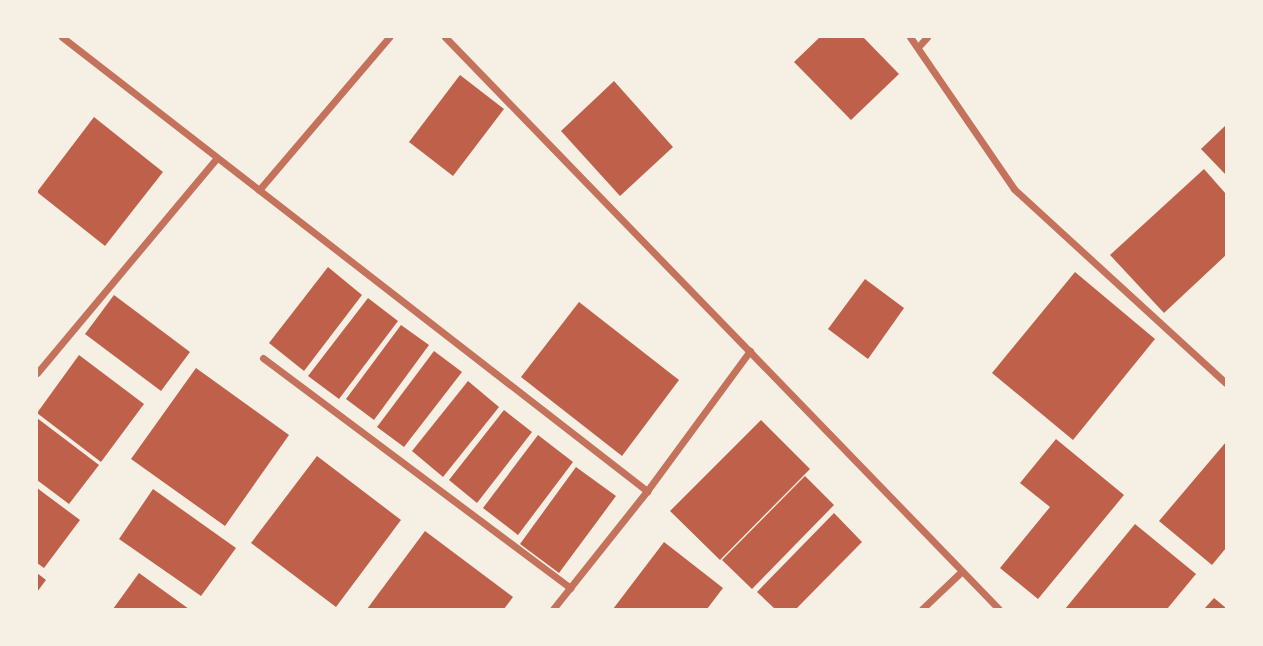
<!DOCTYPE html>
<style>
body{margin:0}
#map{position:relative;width:1263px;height:646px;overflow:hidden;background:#f6efe4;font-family:"DejaVu Sans",sans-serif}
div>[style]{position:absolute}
.building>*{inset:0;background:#bf614a}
.minor>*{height:7px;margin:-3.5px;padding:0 3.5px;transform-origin:3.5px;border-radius:3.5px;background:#c5725c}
span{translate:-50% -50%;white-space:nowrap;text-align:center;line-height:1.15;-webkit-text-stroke:5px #f6efe4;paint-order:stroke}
.frame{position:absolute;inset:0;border:38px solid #f6efe4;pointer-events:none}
</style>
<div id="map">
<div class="building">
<div style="clip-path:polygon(820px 37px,863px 37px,899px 74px,851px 120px,794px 62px)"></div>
<div style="clip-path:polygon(460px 75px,504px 109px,453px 176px,409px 142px)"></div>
<div style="clip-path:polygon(614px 81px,673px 147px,620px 196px,561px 131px)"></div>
<div style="clip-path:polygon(94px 117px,163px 172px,105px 246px,37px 192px)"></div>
<div style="clip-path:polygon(1226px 125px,1226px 175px,1201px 149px)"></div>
<div style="clip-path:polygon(1204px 169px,1226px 194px,1226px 255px,1164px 313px,1110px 255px)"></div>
<div style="clip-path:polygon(328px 267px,362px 295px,304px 371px,269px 343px)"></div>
<div style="clip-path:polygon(1075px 272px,1155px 339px,1073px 440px,992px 373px)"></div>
<div style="clip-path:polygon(865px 279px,904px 308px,868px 359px,828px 329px)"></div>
<div style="clip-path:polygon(114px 295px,190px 352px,161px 391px,85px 334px)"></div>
<div style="clip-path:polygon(368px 298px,398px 321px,339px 399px,308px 376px)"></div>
<div style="clip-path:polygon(579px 302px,679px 380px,622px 456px,521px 377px)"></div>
<div style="clip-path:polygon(401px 325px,429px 345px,374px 420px,346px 399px)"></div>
<div style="clip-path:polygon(434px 351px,462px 372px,404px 447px,377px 427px)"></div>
<div style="clip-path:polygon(79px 355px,144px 404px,101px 462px,37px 413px)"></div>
<div style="clip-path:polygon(196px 368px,289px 435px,225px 526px,131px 459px)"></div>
<div style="clip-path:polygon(468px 381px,499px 407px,443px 477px,412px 451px)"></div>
<div style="clip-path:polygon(504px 410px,532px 432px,477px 503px,449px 480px)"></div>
<div style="clip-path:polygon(37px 418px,99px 465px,69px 504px,37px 480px)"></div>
<div style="clip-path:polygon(761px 420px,810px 469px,720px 560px,670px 511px)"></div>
<div style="clip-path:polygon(538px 435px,573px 462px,518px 535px,483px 508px)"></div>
<div style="clip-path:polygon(1056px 439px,1124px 495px,1038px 599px,1000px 568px,1050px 507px,1020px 483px)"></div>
<div style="clip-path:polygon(1226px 442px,1226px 548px,1212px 565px,1159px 521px)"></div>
<div style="clip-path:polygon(317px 456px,401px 520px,336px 607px,251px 543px)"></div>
<div style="clip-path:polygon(576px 467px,616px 496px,559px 573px,520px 544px)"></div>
<div style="clip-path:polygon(805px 476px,834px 505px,752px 589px,722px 560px)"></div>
<div style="clip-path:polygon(37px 488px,80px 520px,44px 568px,37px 563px)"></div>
<div style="clip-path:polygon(153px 489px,236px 548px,201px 596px,119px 539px)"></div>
<div style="clip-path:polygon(834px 513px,862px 542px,796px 609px,775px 609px,757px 592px)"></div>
<div style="clip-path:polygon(1135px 524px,1196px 574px,1167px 609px,1065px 609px)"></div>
<div style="clip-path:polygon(425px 531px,513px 597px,504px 609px,367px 609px)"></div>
<div style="clip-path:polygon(664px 542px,723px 588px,707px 609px,613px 609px)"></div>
<div style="clip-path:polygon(37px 573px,46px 580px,37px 592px)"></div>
<div style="clip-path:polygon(139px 573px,189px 609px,113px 609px)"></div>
<div style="clip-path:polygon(1214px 598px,1226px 608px,1226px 609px,1204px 609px)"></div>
</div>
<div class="minor">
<div style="left:62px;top:37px;width:741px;rotate:37.81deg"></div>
<div style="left:647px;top:491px;width:151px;rotate:128.5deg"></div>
<div style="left:445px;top:37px;width:796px;rotate:45.92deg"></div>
<div style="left:910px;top:37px;width:184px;rotate:55.6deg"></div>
<div style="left:1014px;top:189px;width:287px;rotate:42.5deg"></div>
<div style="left:919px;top:46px;width:12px;rotate:-48deg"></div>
<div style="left:259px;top:190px;width:201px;rotate:-49.6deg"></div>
<div style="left:263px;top:358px;width:384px;rotate:36.8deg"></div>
<div style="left:37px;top:373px;width:280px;rotate:-50.1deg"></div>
<div style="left:647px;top:491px;width:174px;rotate:-53.7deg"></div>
<div style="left:922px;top:609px;width:55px;rotate:-43.5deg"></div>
</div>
<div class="frame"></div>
</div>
